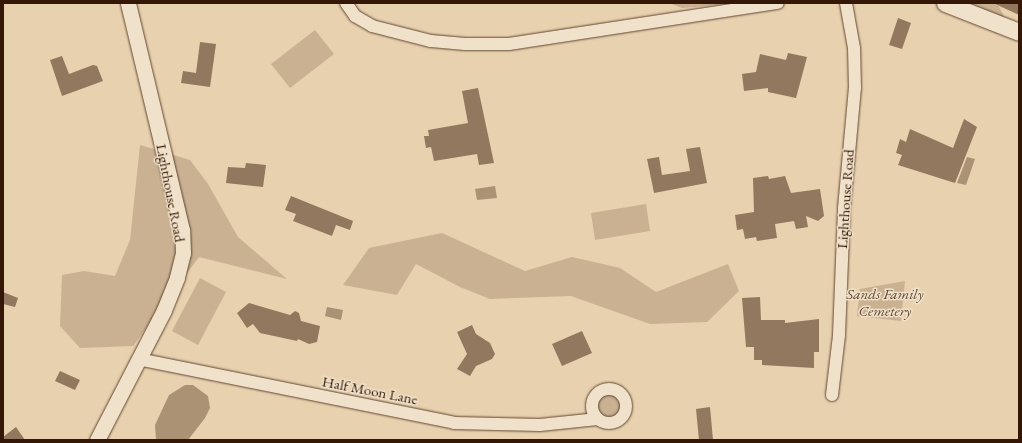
<!DOCTYPE html>
<style>
body{margin:0}
#map{position:relative;width:1022px;height:443px;overflow:hidden;background:#e8d1ae;font-family:"EB Garamond",serif}
div>[style]{position:absolute}
.green>*{inset:0;background:#c9b192}
.round{border-radius:50%}
.water>*{inset:0;background:#ab9275}
.building>*{inset:0;background:#92785e}
.roads{filter:drop-shadow(0 0 1px #614631) drop-shadow(0 0 1px #614631)}
.minor>*{height:12px;margin:-6px;padding:0 6px;transform-origin:6px;border-radius:6px;background:#f0e1ca}
.minor>.ring{margin:-6px;padding:0;box-sizing:content-box;background:none;border:12px solid #f0e1ca;border-radius:50%}
.tertiary>*{height:15px;margin:-7.5px;padding:0 7.5px;transform-origin:7.5px;border-radius:7.5px;background:#f0e1ca}
.secondary>*{height:17px;margin:-8.5px;padding:0 8.5px;transform-origin:8.5px;border-radius:8.5px;background:#f0e1ca}
span{translate:-50% -50%;white-space:nowrap;text-align:center;line-height:1.15;-webkit-text-stroke:3px #f0e1ca;paint-order:stroke}
.street-label{font-size:15px;color:#341707}
.park-label{font-size:15px;color:#614531;font-style:italic}
.frame{position:absolute;inset:0;border:4px solid #341707;pointer-events:none}
</style>
<div id="map">
<div class="green">
<div style="clip-path:polygon(669px 3px,740px 3px,682px 8px)"></div>
<div style="clip-path:polygon(961px 3px,997px 3px,1006px 20px)"></div>
<div style="clip-path:polygon(315px 30px,334px 54px,290px 88px,271px 64px)"></div>
<div style="clip-path:polygon(140px 145px,190px 160px,208px 184px,238px 237px,287px 279px,199px 257px,133px 346px,80px 348px,60px 326px,62px 275px,84px 271px,115px 276px,130px 240px)"></div>
<div style="clip-path:polygon(646px 204px,650px 231px,595px 240px,591px 213px)"></div>
<div style="clip-path:polygon(442px 233px,525px 271px,572px 257px,620px 268px,656px 292px,728px 264px,739px 291px,707px 322px,650px 324px,571px 296px,490px 299px,460px 287px,416px 264px,397px 295px,343px 285px,369px 248px)"></div>
<div style="clip-path:polygon(200px 278px,226px 292px,198px 345px,172px 331px)"></div>
<div style="clip-path:polygon(905px 281px,901px 321px,857px 316px,860px 289px)"></div>
<div class="round" style="left:596px;top:393px;width:26px;height:26px"></div>
</div>
<div class="water">
<div style="clip-path:polygon(967px 157px,975px 159px,966px 185px,957px 183px)"></div>
<div style="clip-path:polygon(495px 186px,497px 198px,477px 200px,475px 189px)"></div>
<div style="clip-path:polygon(327px 307px,343px 310px,341px 320px,325px 316px)"></div>
<div style="clip-path:polygon(185px 385px,193px 385px,208px 396px,210px 408px,205px 418px,188px 440px,156px 440px,155px 425px,169px 395px)"></div>
</div>
<div class="building">
<div style="clip-path:polygon(993px 3px,1019px 3px,1019px 15px)"></div>
<div style="clip-path:polygon(898px 18px,911px 23px,902px 49px,889px 45px)"></div>
<div style="clip-path:polygon(200px 42px,216px 44px,210px 87px,181px 83px,183px 71px,196px 73px)"></div>
<div style="clip-path:polygon(788px 53px,807px 57px,796px 98px,768px 92px,768px 88px,744px 91px,742px 74px,756px 72px,760px 54px,786px 60px)"></div>
<div style="clip-path:polygon(62px 56px,69px 74px,93px 65px,97px 66px,103px 81px,62px 96px,50px 60px)"></div>
<div style="clip-path:polygon(478px 88px,494px 163px,479px 165px,477px 154px,434px 161px,431px 147px,426px 148px,424px 136px,429px 136px,428px 130px,468px 123px,462px 91px)"></div>
<div style="clip-path:polygon(964px 119px,977px 127px,955px 183px,898px 165px,902px 155px,896px 153px,900px 139px,906px 142px,910px 129px,953px 148px)"></div>
<div style="clip-path:polygon(700px 147px,707px 183px,654px 193px,647px 159px,659px 157px,662px 175px,690px 171px,686px 149px)"></div>
<div style="clip-path:polygon(246px 163px,266px 165px,263px 187px,226px 183px,228px 167px,245px 168px)"></div>
<div style="clip-path:polygon(768px 176px,769px 179px,785px 176px,791px 193px,820px 189px,824px 216px,818px 221px,806px 216px,808px 227px,796px 229px,794px 221px,775px 224px,777px 238px,757px 241px,756px 237px,745px 239px,743px 229px,737px 230px,735px 215px,754px 212px,753px 178px)"></div>
<div style="clip-path:polygon(291px 196px,353px 221px,350px 230px,336px 225px,332px 236px,293px 221px,296px 214px,285px 210px)"></div>
<div style="clip-path:polygon(3px 292px,18px 298px,15px 307px,3px 304px)"></div>
<div style="clip-path:polygon(760px 297px,761px 320px,785px 320px,785px 323px,819px 319px,819px 352px,814px 352px,814px 368px,762px 365px,762px 360px,754px 360px,754px 347px,746px 347px,742px 298px)"></div>
<div style="clip-path:polygon(249px 303px,290px 315px,295px 311px,299px 313px,301px 321px,320px 326px,317px 342px,309px 344px,298px 339px,297px 341px,260px 333px,253px 324px,247px 328px,237px 313px)"></div>
<div style="clip-path:polygon(472px 325px,476px 334px,490px 343px,495px 354px,492px 359px,476px 366px,470px 376px,457px 369px,467px 354px,457px 332px)"></div>
<div style="clip-path:polygon(582px 331px,592px 353px,562px 366px,552px 344px)"></div>
<div style="clip-path:polygon(60px 371px,80px 380px,75px 390px,55px 381px)"></div>
<div style="clip-path:polygon(710px 407px,713px 440px,699px 440px,696px 409px)"></div>
<div style="clip-path:polygon(16px 427px,25px 440px,3px 440px,3px 437px)"></div>
</div>
<div class="roads">
<div class="minor">
<div style="left:346px;top:3px;width:16px;rotate:55deg"></div>
<div style="left:355px;top:16px;width:20px;rotate:30deg"></div>
<div style="left:372px;top:26px;width:61px;rotate:14.3deg"></div>
<div style="left:431px;top:41px;width:34px;rotate:5deg"></div>
<div style="left:465px;top:44px;width:44px"></div>
<div style="left:509px;top:44px;width:272px;rotate:-8.7deg"></div>
<div style="left:138px;top:359px;width:322px;rotate:11.4deg"></div>
<div style="left:454px;top:423px;width:86px;rotate:1.3deg"></div>
<div style="left:540px;top:425px;width:58px;rotate:-5.9deg"></div>
<div class="ring" style="left:592px;top:389px;width:22px;height:22px"></div>
<div style="left:832px;top:395px;width:60px;rotate:-83.3deg"></div>
<div style="left:839px;top:335px;width:127px;rotate:-87.7deg"></div>
<div style="left:844px;top:208px;width:121px;rotate:-84.8deg"></div>
<div style="left:855px;top:88px;width:40px;rotate:-91.4deg"></div>
<div style="left:854px;top:48px;width:46px;rotate:-100.1deg"></div>
</div>
<div class="tertiary">
<div style="left:97px;top:440px;width:146px;rotate:-62.7deg"></div>
<div style="left:164px;top:310px;width:35px;rotate:-68deg"></div>
<div style="left:177px;top:277px;width:25px;rotate:-76deg"></div>
<div style="left:183px;top:253px;width:23px;rotate:-92deg"></div>
<div style="left:182px;top:230px;width:233px;rotate:-103.4deg"></div>
</div>
<div class="secondary">
<div style="left:945px;top:3px;width:79px;rotate:21.4deg"></div>
</div>
</div>
<div class="street-label">
<span style="left:171px;top:193px;rotate:79deg">Lighthouse Road</span>
<span style="left:845px;top:199px;rotate:-86deg">Lighthouse Road</span>
<span style="left:370px;top:390px;rotate:11deg">Half Moon Lane</span>
</div>
<div class="park-label">
<span style="left:885px;top:302px">Sands Family<br>Cemetery</span>
</div>
<div class="frame"></div>
</div>
